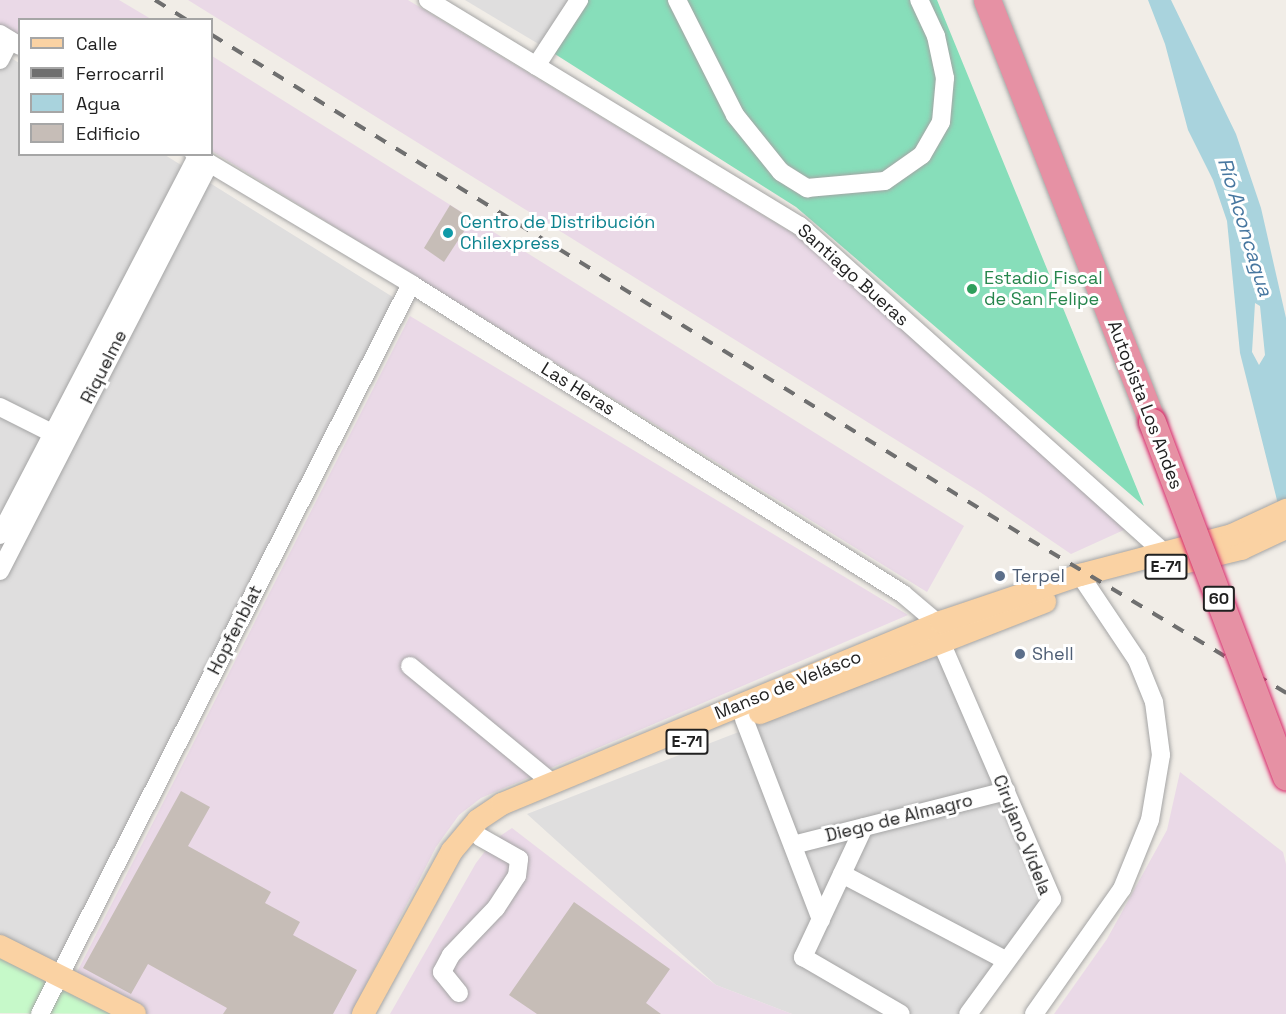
<!DOCTYPE html>
<meta charset="utf-8">
<style>
body{margin:0}
#map{position:relative;width:1286px;height:1014px;overflow:hidden;background:#f1ede7;font-family:"Space Grotesk",sans-serif}
div>[style]{position:absolute}
.residential>*{inset:0;background:#dfdede}
.industrial>*{inset:0;background:#ead9e7}
.park>*{inset:0;background:#c6f9c9}
.pitch>*{inset:0;background:#87deba}
.water>*{inset:0;background:#a9d3dd}
.building>*{inset:0;background:#c6bdb7}
.roads{filter:drop-shadow(0 0 2px #a5a5a5) drop-shadow(0 0 2px #a5a5a5)}
.minor>*{height:18px;margin:-9px;padding:0 9px;transform-origin:9px;border-radius:9px;background:#fff}
.major>*{height:22px;margin:-11px;padding:0 11px;transform-origin:11px;border-radius:11px;background:#fad2a3}
.highway>*{height:27px;margin:-13.5px;padding:0 13.5px;transform-origin:13.5px;border-radius:13.5px;background:#e691a4}
.rail>*{height:4px;margin-top:-2px;transform-origin:0;background:repeating-linear-gradient(90deg,#6f6f6f 0 12px,transparent 0 24px)}
.bridges{filter:drop-shadow(0 0 2px #d92a6c) drop-shadow(0 0 2px #d92a6c)}
.highway-bridge>*{height:27px;margin:-13.5px;padding:0 13.5px;transform-origin:13.5px;border-radius:13.5px;background:#e691a4}
.dots>*{width:16px;height:16px;translate:-50% -50%;box-sizing:border-box;border:3px solid #fff;border-radius:50%}
span{translate:-50% -50%;white-space:nowrap;text-align:center;line-height:1.15;-webkit-text-stroke:6px #fff;paint-order:stroke}
.shield-label span{padding:2px 4px;background:#fff;border:2px solid;border-radius:4px;-webkit-text-stroke-width:0}
.shield-label{font-size:16px;color:#212121;font-weight:700}
.culture-label{font-size:18px;color:#0d838f}
.left{translate:0 -50%;text-align:left}
.street-label{font-size:18px;color:#212121}
.leisure-label{font-size:18px;color:#27864d}
.service-label{font-size:18px;color:#4e5e75}
.water-label{font-size:20px;color:#4777a0;font-style:italic}
.legend{position:absolute;left:18px;top:18px;width:195px;height:138px;box-sizing:border-box;background:#fff;border:2px solid #a6a6a6;margin:0;padding:8px 10px;list-style:none;font-size:18px;color:#212121}
.legend li{display:flex;align-items:center;gap:12px;height:30px}
.legend b{width:30px;border:2px solid #a6a6a6}
</style>
<div id="map">
<div class="residential">
<div style="clip-path:polygon(465px 0,572px 0,547px 49px)"></div>
<div style="clip-path:polygon(0 51px,19px 63px,20px 154px,165px 155px,396px 299px,57px 967px,0 936px)"></div>
<div style="clip-path:polygon(940px 654px,1041px 900px,969px 1014px,792px 1014px,716px 985px,527px 814px)"></div>
</div>
<div class="industrial">
<div style="clip-path:polygon(0 0,119px 0,151px 19px,20px 20px,19px 37px,0 25px)"></div>
<div style="clip-path:polygon(188px 0,408px 0,797px 236px,1126px 529px,1071px 554px,980px 492px)"></div>
<div style="clip-path:polygon(212px 56px,964px 526px,927px 592px,212px 151px)"></div>
<div style="clip-path:polygon(410px 316px,908px 615px,481px 798px,459px 815px,436px 847px,351px 1014px,145px 1014px,74px 978px)"></div>
<div style="clip-path:polygon(1180px 772px,1283px 852px,1286px 864px,1286px 1014px,1054px 1014px,1107px 939px,1167px 830px)"></div>
<div style="clip-path:polygon(512px 828px,716px 985px,792px 1014px,390px 1014px,476px 863px,493px 841px)"></div>
</div>
<div class="park">
<div style="clip-path:polygon(0 952px,124px 1014px,0 1013px)"></div>
</div>
<div class="pitch">
<div style="clip-path:polygon(572px 0,937px 0,1144px 506px,796px 207px,547px 49px)"></div>
</div>
<div class="water">
<div style="clip-path:polygon(evenodd,1148px 0,1171px 0,1236px 134px,1261px 208px,1286px 318px,1286px 536px,1240px 353px,1227px 221px,1213px 180px,1188px 130px,1165px 44px,1148px 0,1255px 303px,1260px 306px,1265px 355px,1259px 365px,1252px 352px,1255px 303px)"></div>
</div>
<div class="building">
<div style="clip-path:polygon(450px 205px,472px 219px,444px 262px,424px 248px)"></div>
<div style="clip-path:polygon(181px 791px,210px 807px,188px 846px,271px 892px,265px 903px,300px 922px,293px 935px,357px 970px,333px 1014px,223px 1014px,227px 1008px,148px 964px,131px 994px,83px 968px)"></div>
<div style="clip-path:polygon(574px 902px,670px 969px,646px 1003px,661px 1014px,537px 1014px,509px 995px)"></div>
</div>
<div class="roads">
<div class="minor">
<div style="left:428px;top:0;width:435px;rotate:31.3deg"></div>
<div style="left:800px;top:226px;width:499px;rotate:41.9deg"></div>
<div style="left:677px;top:0;width:129px;rotate:63.2deg"></div>
<div style="left:735px;top:115px;width:73px;rotate:51.1deg"></div>
<div style="left:781px;top:172px;width:31px;rotate:32deg"></div>
<div style="left:807px;top:188px;width:78px;rotate:-5.1deg"></div>
<div style="left:885px;top:181px;width:45px;rotate:-35.1deg"></div>
<div style="left:922px;top:155px;width:38px;rotate:-60deg"></div>
<div style="left:941px;top:122px;width:44px;rotate:-84.8deg"></div>
<div style="left:945px;top:78px;width:43px;rotate:-102.1deg"></div>
<div style="left:936px;top:36px;width:40px;rotate:-115deg"></div>
<div style="left:0;top:34px;width:23px;rotate:31deg"></div>
<div style="left:0;top:60px;width:22px;rotate:-63deg"></div>
<div style="left:536px;top:66px;width:79px;rotate:-56.9deg"></div>
<div style="left:194px;top:154px;width:253px;rotate:30.9deg"></div>
<div style="left:411px;top:284px;width:582px;rotate:32.21deg"></div>
<div style="left:903px;top:594px;width:57px;rotate:40.1deg"></div>
<div style="left:0;top:407px;width:69px;rotate:26.6deg"></div>
<div style="left:0;top:535px;width:427px;rotate:-62.5deg"></div>
<div style="left:0;top:571px;width:458px;rotate:-62.8deg"></div>
<div style="left:941px;top:642px;width:280px;rotate:66.6deg"></div>
<div style="left:1052px;top:899px;width:142px;rotate:126.1deg"></div>
<div style="left:410px;top:666px;width:183px;rotate:39.4deg"></div>
<div style="left:744px;top:719px;width:215px;rotate:69deg"></div>
<div style="left:864px;top:827px;width:144px;rotate:115.1deg"></div>
<div style="left:803px;top:957px;width:113px;rotate:30.2deg"></div>
<div style="left:793px;top:845px;width:220px;rotate:-14.2deg"></div>
<div style="left:842px;top:874px;width:184px;rotate:27.8deg"></div>
<div style="left:459px;top:993px;width:27px;rotate:-129deg"></div>
<div style="left:442px;top:972px;width:19px;rotate:-62deg"></div>
<div style="left:451px;top:955px;width:65px;rotate:-46.2deg"></div>
<div style="left:496px;top:908px;width:38px;rotate:-57deg"></div>
<div style="left:517px;top:876px;width:17px;rotate:-83deg"></div>
<div style="left:519px;top:859px;width:45px;rotate:-150.6deg"></div>
<div style="left:40px;top:1014px;width:819px;rotate:-63.06deg"></div>
<div style="left:1034px;top:1014px;width:153px;rotate:-54.9deg"></div>
<div style="left:1122px;top:889px;width:74px;rotate:-67.9deg"></div>
<div style="left:1150px;top:820px;width:66px;rotate:-80.4deg"></div>
<div style="left:1161px;top:755px;width:53px;rotate:-97.5deg"></div>
<div style="left:1154px;top:702px;width:45px;rotate:-112deg"></div>
<div style="left:1137px;top:660px;width:102px;rotate:-123.8deg"></div>
</div>
<div class="major">
<div style="left:1187px;top:562px;width:56px;rotate:-13.5deg"></div>
<div style="left:1241px;top:549px;width:50px;rotate:-25deg"></div>
<div style="left:760px;top:713px;width:306px;rotate:-21.3deg"></div>
<div style="left:0;top:946px;width:151px;rotate:26.7deg"></div>
<div style="left:363px;top:1014px;width:186px;rotate:-61.4deg"></div>
<div style="left:452px;top:851px;width:40px;rotate:-50deg"></div>
<div style="left:478px;top:820px;width:29px;rotate:-34deg"></div>
<div style="left:502px;top:804px;width:475px;rotate:-22.5deg"></div>
<div style="left:941px;top:622px;width:147px;rotate:-18.7deg"></div>
<div style="left:1080px;top:575px;width:157px;rotate:-14.7deg"></div>
<div style="left:1232px;top:535px;width:60px;rotate:-24.8deg"></div>
</div>
<div class="highway">
<div style="left:987px;top:0;width:453px;rotate:68.6deg"></div>
</div>
</div>
<div class="rail">
<div style="left:155px;top:0;width:38px;rotate:32deg"></div>
<div style="left:212px;top:35px;width:960px;rotate:31.67deg"></div>
<div style="left:1029px;top:539px;width:300px;rotate:30.9deg"></div>
</div>
<div class="bridges">
<div class="highway-bridge">
<div style="left:1152px;top:422px;width:379px;rotate:69.3deg"></div>
</div>
</div>
<div class="dots">
<div style="left:448px;top:233px;background:#0f9aa8"></div>
<div style="left:972px;top:289px;background:#2e9e5b"></div>
<div style="left:1000px;top:576px;background:#5c6f8a"></div>
<div style="left:1020px;top:654px;background:#5c6f8a"></div>
</div>
<div class="shield-label">
<span style="left:1166px;top:567px">E-71</span>
<span style="left:1219px;top:599px">60</span>
<span style="left:687px;top:742px">E-71</span>
</div>
<div class="culture-label">
<span class="left" style="left:460px;top:233px">Centro de Distribución<br>Chilexpress</span>
</div>
<div class="street-label">
<span style="left:853px;top:275px;rotate:42deg">Santiago Bueras</span>
<span style="left:104px;top:367px;rotate:-63deg">Riquelme</span>
<span style="left:578px;top:389px;rotate:32deg">Las Heras</span>
<span style="left:1145px;top:405px;rotate:69deg">Autopista Los Andes</span>
<span style="left:235px;top:630px;rotate:-63deg">Hopfenblat</span>
<span style="left:788px;top:685px;rotate:-22deg">Manso de Velásco</span>
<span style="left:899px;top:818px;rotate:-14deg">Diego de Almagro</span>
<span style="left:1022px;top:835px;rotate:68deg">Cirujano Videla</span>
</div>
<div class="leisure-label">
<span class="left" style="left:984px;top:289px">Estadio Fiscal<br>de San Felipe</span>
</div>
<div class="service-label">
<span class="left" style="left:1012px;top:576px">Terpel</span>
<span class="left" style="left:1032px;top:654px">Shell</span>
</div>
<div class="water-label">
<span style="left:1245px;top:227px;rotate:73deg">Río Aconcagua</span>
</div>
<ul class="legend">
<li><b style="height:8px;background:#fad2a3"></b>Calle</li>
<li><b style="height:8px;background:#6f6f6f"></b>Ferrocarril</li>
<li><b style="height:16px;background:#a9d3dd"></b>Agua</li>
<li><b style="height:16px;background:#c6bdb7"></b>Edificio</li>
</ul>
</div>
